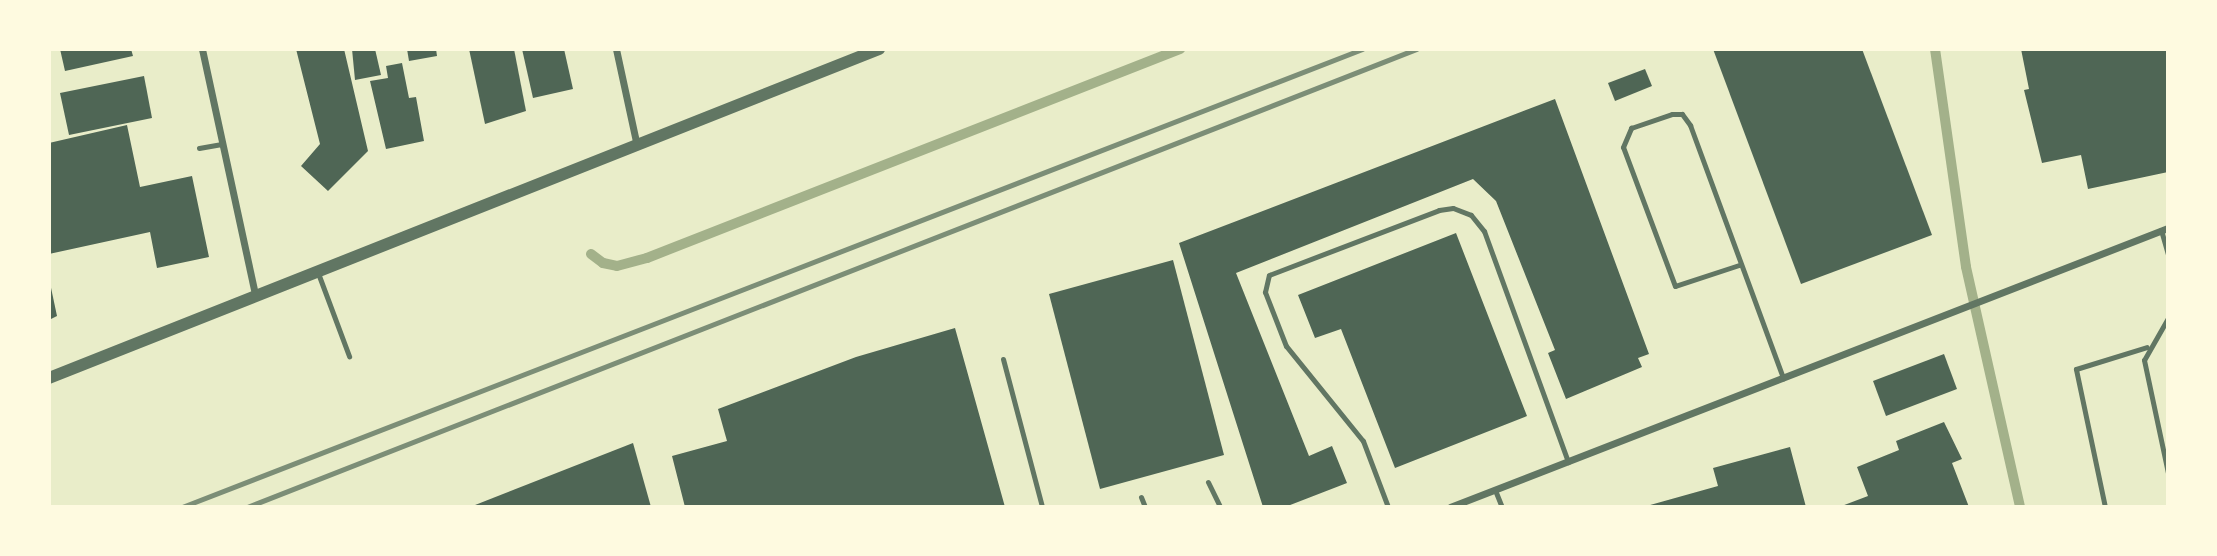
<!DOCTYPE html>
<style>
body{margin:0}
#map{position:relative;width:2217px;height:556px;overflow:hidden;background:#e9edc9;font-family:"Crimson Pro",serif}
div>[style]{position:absolute}
.stream>*{height:10px;margin:-5px;padding:0 5px;transform-origin:5px;border-radius:5px;background:#a3b18a}
.building>*{inset:0;background:#4f6655}
.service>*{height:5px;margin:-2.5px;padding:0 2.5px;transform-origin:2.5px;border-radius:2.5px;background:#617663}
.minor>*{height:7px;margin:-3.5px;padding:0 3.5px;transform-origin:3.5px;border-radius:3.5px;background:#617663}
.tertiary>*{height:12px;margin:-6px;padding:0 6px;transform-origin:6px;border-radius:6px;background:#617663}
.rail>*{height:5px;margin:-2.5px;padding:0 2.5px;transform-origin:2.5px;border-radius:2.5px;background:#7c8e77}
span{translate:-50% -50%;white-space:nowrap;text-align:center;line-height:1.15;-webkit-text-stroke:5px #fefae0;paint-order:stroke}
.frame{position:absolute;inset:0;border:51px solid #fefae0;pointer-events:none}
</style>
<div id="map">
<div class="stream">
<div style="left:1935px;top:49px;width:220px;rotate:81.9deg"></div>
<div style="left:1966px;top:267px;width:246px;rotate:77.3deg"></div>
<div style="left:591px;top:254px;width:15px;rotate:37deg"></div>
<div style="left:603px;top:263px;width:14px;rotate:12deg"></div>
<div style="left:617px;top:266px;width:31px;rotate:-15deg"></div>
<div style="left:647px;top:258px;width:573px;rotate:-21.41deg"></div>
</div>
<div class="building">
<div style="clip-path:polygon(60px 49px,131px 49px,133px 56px,65px 71px)"></div>
<div style="clip-path:polygon(296px 49px,344px 49px,368px 151px,328px 191px,301px 166px,320px 144px)"></div>
<div style="clip-path:polygon(352px 49px,375px 49px,381px 75px,355px 80px)"></div>
<div style="clip-path:polygon(407px 49px,436px 49px,437px 56px,409px 61px)"></div>
<div style="clip-path:polygon(469px 49px,514px 49px,526px 111px,485px 124px)"></div>
<div style="clip-path:polygon(522px 49px,564px 49px,573px 89px,533px 98px)"></div>
<div style="clip-path:polygon(1713px 49px,1862px 49px,1932px 235px,1801px 284px)"></div>
<div style="clip-path:polygon(2021px 49px,2168px 49px,2168px 172px,2088px 189px,2081px 155px,2042px 163px,2024px 90px,2029px 89px)"></div>
<div style="clip-path:polygon(402px 63px,409px 98px,416px 97px,424px 141px,386px 149px,370px 81px,388px 78px,386px 66px)"></div>
<div style="clip-path:polygon(1645px 69px,1652px 86px,1615px 101px,1608px 83px)"></div>
<div style="clip-path:polygon(144px 76px,152px 118px,69px 135px,60px 93px)"></div>
<div style="clip-path:polygon(1555px 99px,1649px 354px,1638px 358px,1642px 367px,1566px 399px,1548px 353px,1555px 350px,1496px 201px,1473px 179px,1236px 273px,1309px 456px,1332px 446px,1347px 483px,1285px 507px,1263px 507px,1179px 243px)"></div>
<div style="clip-path:polygon(127px 125px,140px 187px,192px 176px,209px 257px,157px 268px,150px 232px,49px 254px,49px 143px)"></div>
<div style="clip-path:polygon(1456px 233px,1527px 416px,1395px 468px,1341px 329px,1315px 338px,1298px 295px)"></div>
<div style="clip-path:polygon(1173px 260px,1224px 455px,1100px 489px,1049px 294px)"></div>
<div style="clip-path:polygon(50px 283px,57px 316px,49px 320px,49px 284px)"></div>
<div style="clip-path:polygon(955px 328px,1005px 507px,685px 507px,672px 456px,727px 441px,718px 409px,856px 357px)"></div>
<div style="clip-path:polygon(1944px 354px,1957px 389px,1886px 416px,1873px 381px)"></div>
<div style="clip-path:polygon(1944px 422px,1962px 459px,1952px 463px,1969px 507px,1839px 507px,1868px 496px,1857px 467px,1899px 450px,1896px 441px)"></div>
<div style="clip-path:polygon(633px 443px,651px 507px,470px 507px)"></div>
<div style="clip-path:polygon(1790px 447px,1806px 507px,1643px 507px,1718px 486px,1713px 468px)"></div>
</div>
<div class="service">
<div style="left:199px;top:148px;width:23px;rotate:-10deg"></div>
<div style="left:2161px;top:230px;width:25px;rotate:74deg"></div>
<div style="left:1739px;top:265px;width:67px;rotate:161.8deg"></div>
<div style="left:1675px;top:286px;width:148px;rotate:-110.5deg"></div>
<div style="left:1623px;top:147px;width:21px;rotate:-67deg"></div>
<div style="left:1631px;top:128px;width:43px;rotate:-18.9deg"></div>
<div style="left:1672px;top:114px;width:10px"></div>
<div style="left:1682px;top:114px;width:14px;rotate:54deg"></div>
<div style="left:1690px;top:125px;width:270px;rotate:69.8deg"></div>
<div style="left:318px;top:273px;width:89px;rotate:69.5deg"></div>
<div style="left:2168px;top:318px;width:48px;rotate:119.7deg"></div>
<div style="left:2144px;top:360px;width:116px;rotate:78deg"></div>
<div style="left:1003px;top:359px;width:153px;rotate:75.2deg"></div>
<div style="left:1208px;top:482px;width:28px;rotate:64deg"></div>
<div style="left:1495px;top:490px;width:18px;rotate:68deg"></div>
<div style="left:1141px;top:497px;width:11px;rotate:68deg"></div>
<div style="left:1388px;top:507px;width:71px;rotate:-110.7deg"></div>
<div style="left:1363px;top:441px;width:122px;rotate:-129deg"></div>
<div style="left:1286px;top:346px;width:58px;rotate:-111.3deg"></div>
<div style="left:1265px;top:292px;width:17px;rotate:-77deg"></div>
<div style="left:1269px;top:275px;width:182px;rotate:-20.9deg"></div>
<div style="left:1439px;top:210px;width:14px;rotate:-8deg"></div>
<div style="left:1453px;top:208px;width:19px;rotate:21deg"></div>
<div style="left:1471px;top:215px;width:21px;rotate:51deg"></div>
<div style="left:1484px;top:231px;width:246px;rotate:70deg"></div>
<div style="left:2105px;top:507px;width:141px;rotate:-101.9deg"></div>
<div style="left:2076px;top:369px;width:74px;rotate:-17.2deg"></div>
</div>
<div class="minor">
<div style="left:202px;top:49px;width:252px;rotate:77.8deg"></div>
<div style="left:616px;top:49px;width:99px;rotate:77.8deg"></div>
<div style="left:1450px;top:507px;width:770px;rotate:-21.24deg"></div>
</div>
<div class="tertiary">
<div style="left:49px;top:378px;width:893px;rotate:-21.62deg"></div>
</div>
<div class="rail">
<div style="left:182px;top:507px;width:1266px;rotate:-21.21deg"></div>
<div style="left:247px;top:507px;width:1256px;rotate:-21.39deg"></div>
</div>
<div class="frame"></div>
</div>
